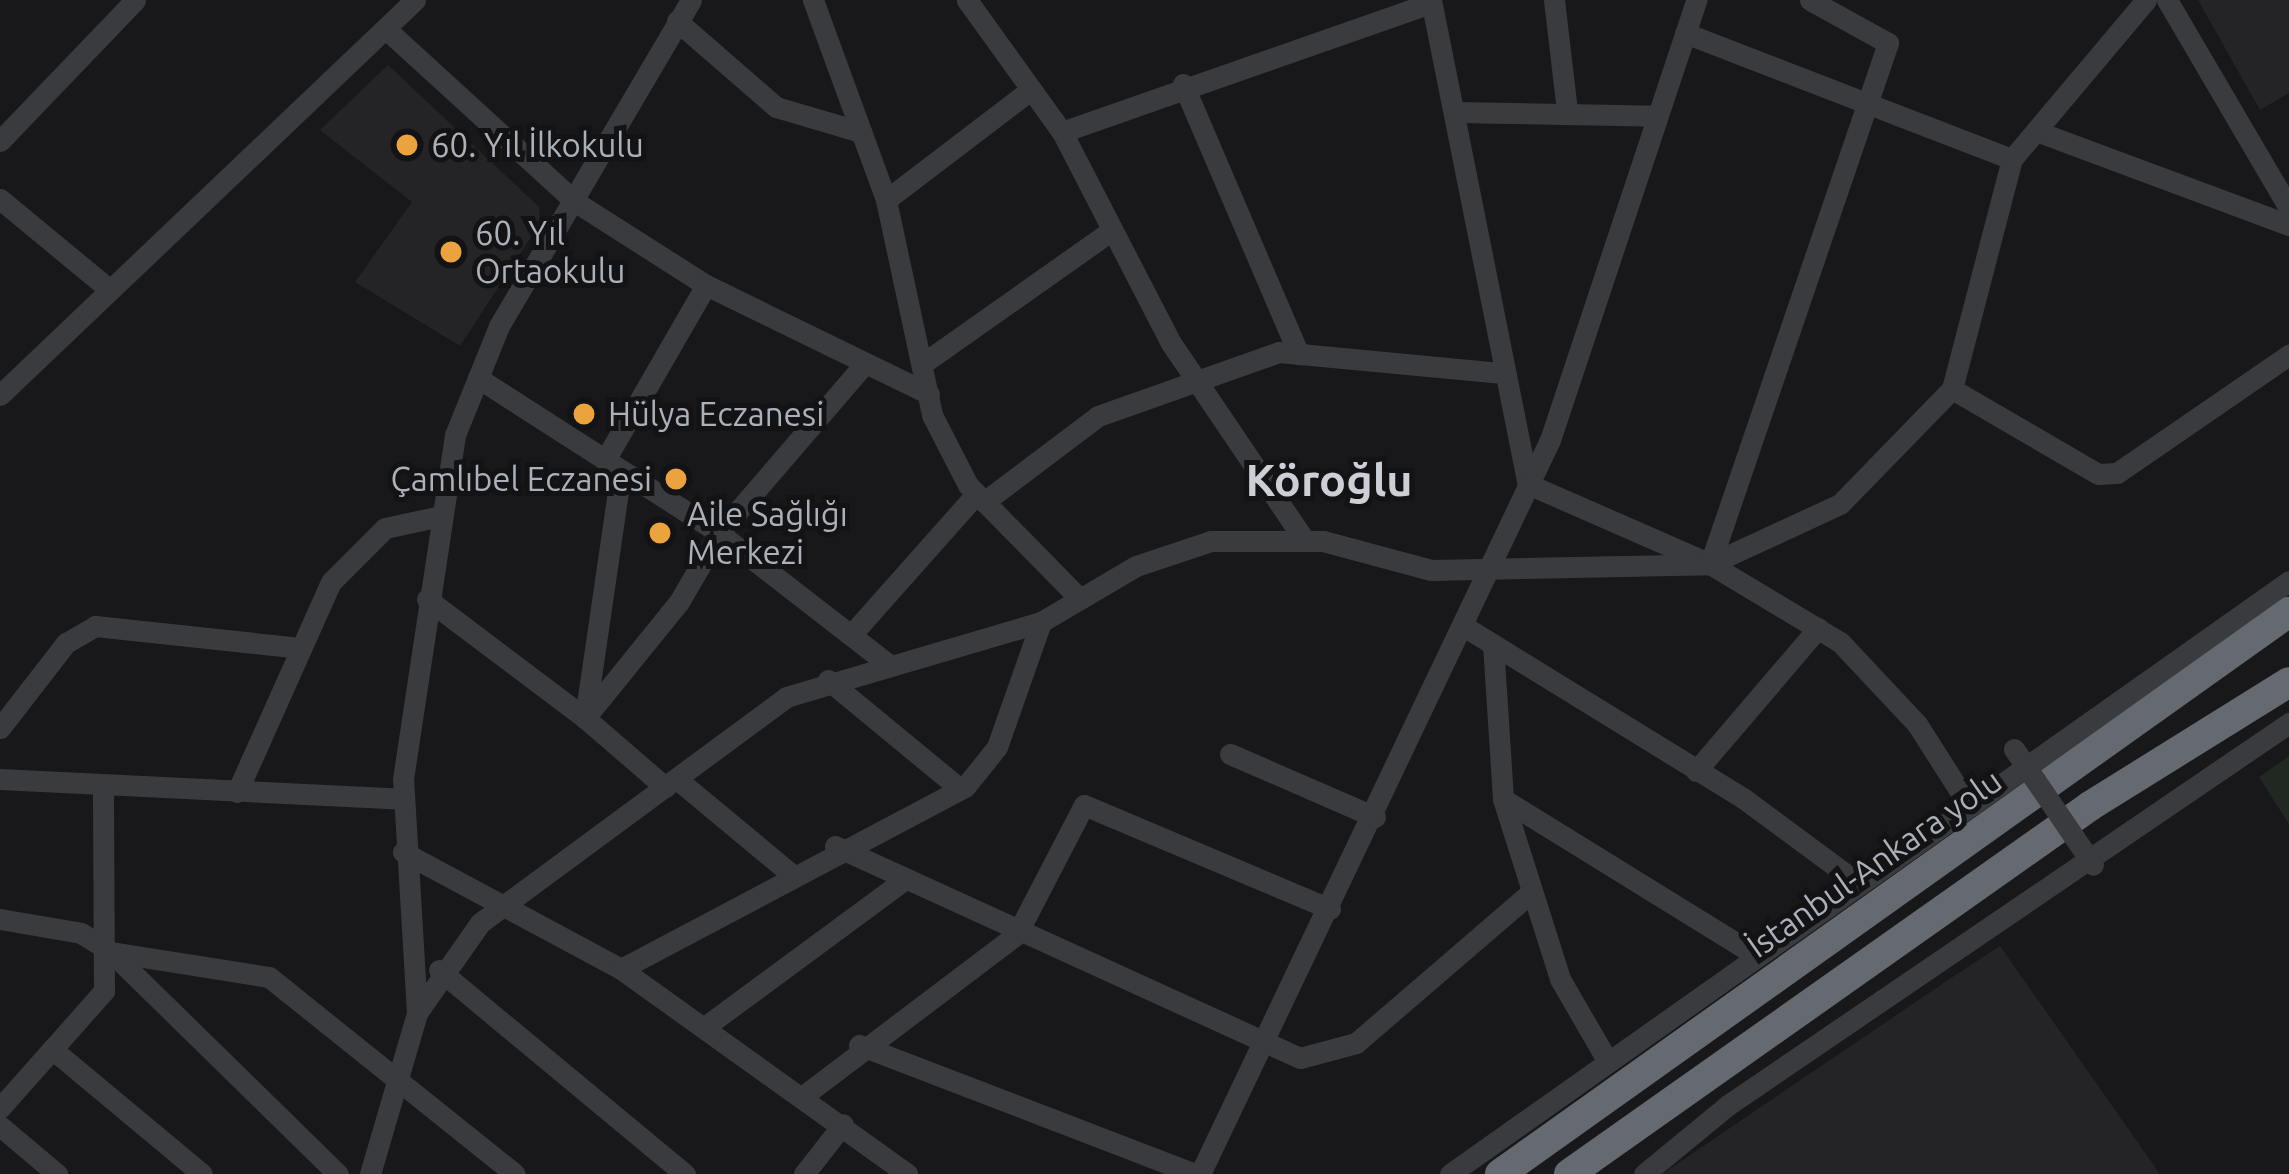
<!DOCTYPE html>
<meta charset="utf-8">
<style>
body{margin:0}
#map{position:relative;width:2289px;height:1174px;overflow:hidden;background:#18181a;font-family:Ubuntu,sans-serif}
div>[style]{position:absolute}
.built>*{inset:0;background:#242427}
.green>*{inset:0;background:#202821}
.minor>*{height:21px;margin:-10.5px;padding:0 10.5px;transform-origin:10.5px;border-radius:10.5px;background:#393b3f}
.highway>*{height:30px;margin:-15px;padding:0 15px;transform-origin:15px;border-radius:15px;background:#656970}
.minor-bridge>*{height:21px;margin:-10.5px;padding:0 10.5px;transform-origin:10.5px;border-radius:10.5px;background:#393b3f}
.dots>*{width:33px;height:33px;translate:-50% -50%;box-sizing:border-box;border:6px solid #131315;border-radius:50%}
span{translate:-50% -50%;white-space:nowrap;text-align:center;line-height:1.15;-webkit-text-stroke:10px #131315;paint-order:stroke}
.poi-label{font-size:33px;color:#abb0b9}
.left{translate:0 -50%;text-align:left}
.right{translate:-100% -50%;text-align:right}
.street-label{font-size:33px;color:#abb0b9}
.district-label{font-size:45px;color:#cccfd5;font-weight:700}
</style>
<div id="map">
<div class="built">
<div style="clip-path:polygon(2198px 0,2289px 0,2289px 93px,2260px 110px)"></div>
<div style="clip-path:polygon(388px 65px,539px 207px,540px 223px,460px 346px,355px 282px,412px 202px,320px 130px)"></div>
<div style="clip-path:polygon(2000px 946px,2160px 1174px,1662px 1174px,1957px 974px)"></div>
</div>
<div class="green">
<div style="clip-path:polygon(2289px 756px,2289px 824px,2259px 777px)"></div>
</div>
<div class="minor">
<div style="left:813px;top:0;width:213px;rotate:69.9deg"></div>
<div style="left:886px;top:200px;width:220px;rotate:77.9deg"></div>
<div style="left:932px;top:415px;width:79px;rotate:62.8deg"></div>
<div style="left:968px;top:485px;width:160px;rotate:45.5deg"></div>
<div style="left:967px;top:0;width:163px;rotate:54.3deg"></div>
<div style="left:1062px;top:132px;width:237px;rotate:62.7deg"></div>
<div style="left:1171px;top:343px;width:239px;rotate:55.9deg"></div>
<div style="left:1431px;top:0;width:494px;rotate:78.7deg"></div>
<div style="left:1528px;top:484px;width:199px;rotate:23.7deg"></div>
<div style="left:1710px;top:564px;width:152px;rotate:31deg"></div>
<div style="left:1840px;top:642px;width:112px;rotate:46.8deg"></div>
<div style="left:1917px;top:724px;width:95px;rotate:57.5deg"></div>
<div style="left:1554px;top:0;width:111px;rotate:83.3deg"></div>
<div style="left:2167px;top:0;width:241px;rotate:59.6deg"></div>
<div style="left:677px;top:21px;width:131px;rotate:41deg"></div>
<div style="left:776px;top:107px;width:89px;rotate:16.4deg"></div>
<div style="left:387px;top:30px;width:253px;rotate:42.4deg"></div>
<div style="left:574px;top:201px;width:156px;rotate:32.5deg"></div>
<div style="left:706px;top:285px;width:248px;rotate:26deg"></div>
<div style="left:1685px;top:33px;width:350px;rotate:21.1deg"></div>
<div style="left:1183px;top:84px;width:294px;rotate:66.8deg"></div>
<div style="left:1456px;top:112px;width:201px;rotate:1.1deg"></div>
<div style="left:2036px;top:131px;width:270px;rotate:20.4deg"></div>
<div style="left:1062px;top:132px;width:391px;rotate:-19.3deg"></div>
<div style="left:0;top:141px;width:195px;rotate:-46.2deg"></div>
<div style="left:0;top:199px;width:136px;rotate:39.6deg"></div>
<div style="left:886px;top:200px;width:178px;rotate:-37.3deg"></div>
<div style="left:925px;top:362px;width:229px;rotate:-35.2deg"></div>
<div style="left:478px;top:378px;width:287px;rotate:32.7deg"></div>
<div style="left:719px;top:533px;width:218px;rotate:-49.3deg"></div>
<div style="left:1952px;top:389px;width:169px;rotate:30.2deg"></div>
<div style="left:2098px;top:474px;width:19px;rotate:-3deg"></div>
<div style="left:2117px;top:473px;width:209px;rotate:-34.5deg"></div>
<div style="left:0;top:395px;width:573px;rotate:-43.59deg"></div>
<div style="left:605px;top:460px;width:202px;rotate:-60deg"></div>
<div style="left:621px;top:471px;width:250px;rotate:98.3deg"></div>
<div style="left:585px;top:718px;width:106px;rotate:40.8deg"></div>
<div style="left:984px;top:502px;width:143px;rotate:-37deg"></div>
<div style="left:1098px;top:416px;width:192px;rotate:-19.5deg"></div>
<div style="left:1279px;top:352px;width:222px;rotate:5.4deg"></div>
<div style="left:1710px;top:564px;width:551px;rotate:-71.14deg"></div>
<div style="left:1888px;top:43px;width:89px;rotate:-151.1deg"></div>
<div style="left:427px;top:599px;width:198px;rotate:37deg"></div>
<div style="left:585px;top:718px;width:149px;rotate:-51deg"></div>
<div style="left:679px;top:602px;width:80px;rotate:-59.9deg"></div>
<div style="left:719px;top:533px;width:214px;rotate:37.8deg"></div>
<div style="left:1465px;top:627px;width:326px;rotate:31.6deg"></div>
<div style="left:1743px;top:798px;width:139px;rotate:36.5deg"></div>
<div style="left:851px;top:635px;width:188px;rotate:-48.4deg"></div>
<div style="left:1493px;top:644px;width:155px;rotate:86.3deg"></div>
<div style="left:1503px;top:799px;width:189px;rotate:72.4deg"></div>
<div style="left:1560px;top:979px;width:88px;rotate:59.9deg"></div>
<div style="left:828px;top:680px;width:171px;rotate:39.5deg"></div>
<div style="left:0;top:728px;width:108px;rotate:-52.2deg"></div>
<div style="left:66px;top:643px;width:34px;rotate:-30deg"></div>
<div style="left:95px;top:626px;width:199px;rotate:6.1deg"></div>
<div style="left:1230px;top:754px;width:158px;rotate:23.5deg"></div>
<div style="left:1696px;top:771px;width:188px;rotate:-49.5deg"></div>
<div style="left:0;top:779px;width:403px;rotate:2.8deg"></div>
<div style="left:678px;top:780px;width:146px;rotate:39.7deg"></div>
<div style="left:237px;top:792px;width:230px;rotate:-65.9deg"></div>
<div style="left:331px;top:582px;width:76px;rotate:-45deg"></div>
<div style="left:385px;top:528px;width:57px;rotate:-12.1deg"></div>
<div style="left:1503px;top:799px;width:293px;rotate:31.7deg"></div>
<div style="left:835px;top:846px;width:511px;rotate:24.51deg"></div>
<div style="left:1300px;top:1058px;width:58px;rotate:-15deg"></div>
<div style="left:1356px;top:1043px;width:228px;rotate:-40.7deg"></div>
<div style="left:403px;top:852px;width:247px;rotate:28.2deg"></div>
<div style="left:621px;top:969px;width:352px;rotate:35.6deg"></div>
<div style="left:0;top:919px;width:82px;rotate:9.8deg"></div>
<div style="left:81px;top:933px;width:36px;rotate:32deg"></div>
<div style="left:111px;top:952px;width:160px;rotate:9deg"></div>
<div style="left:269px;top:977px;width:315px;rotate:38.7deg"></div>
<div style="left:111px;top:952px;width:318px;rotate:44.4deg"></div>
<div style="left:621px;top:969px;width:389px;rotate:-27.9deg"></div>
<div style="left:965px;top:787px;width:51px;rotate:-51.3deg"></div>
<div style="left:997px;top:747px;width:133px;rotate:-70.6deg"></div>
<div style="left:439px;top:970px;width:320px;rotate:39.7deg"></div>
<div style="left:417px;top:1013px;width:234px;rotate:-93.4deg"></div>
<div style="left:403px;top:779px;width:348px;rotate:-81.4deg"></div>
<div style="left:455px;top:435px;width:118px;rotate:-68deg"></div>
<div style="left:499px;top:326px;width:378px;rotate:-59.5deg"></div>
<div style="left:706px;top:1026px;width:242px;rotate:-36.4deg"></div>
<div style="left:859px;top:1045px;width:360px;rotate:21deg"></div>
<div style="left:52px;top:1049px;width:195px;rotate:39.8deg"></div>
<div style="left:807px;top:1093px;width:263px;rotate:-37.1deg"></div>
<div style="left:1017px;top:934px;width:145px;rotate:-62.6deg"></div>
<div style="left:1084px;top:805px;width:267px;rotate:22.9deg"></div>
<div style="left:0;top:1108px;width:157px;rotate:-48.4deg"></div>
<div style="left:104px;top:991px;width:207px;rotate:-90.3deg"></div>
<div style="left:0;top:1126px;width:75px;rotate:40.1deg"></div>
<div style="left:370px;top:1174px;width:168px;rotate:-73.7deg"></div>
<div style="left:417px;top:1013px;width:110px;rotate:-55deg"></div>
<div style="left:480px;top:923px;width:380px;rotate:-36.4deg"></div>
<div style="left:786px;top:697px;width:266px;rotate:-16.4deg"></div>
<div style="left:1041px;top:622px;width:110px;rotate:-30.5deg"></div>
<div style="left:1136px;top:566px;width:79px;rotate:-18.4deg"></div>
<div style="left:1211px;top:541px;width:112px"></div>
<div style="left:1323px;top:541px;width:112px;rotate:15deg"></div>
<div style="left:1431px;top:570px;width:279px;rotate:-1.2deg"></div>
<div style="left:1710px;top:564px;width:143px;rotate:-24.8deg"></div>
<div style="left:1840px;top:504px;width:161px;rotate:-45.8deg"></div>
<div style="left:1952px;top:389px;width:238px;rotate:-75.4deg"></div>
<div style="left:2012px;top:159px;width:208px;rotate:-49.9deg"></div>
<div style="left:804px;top:1174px;width:63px;rotate:-52deg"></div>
<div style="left:1200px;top:1174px;width:813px;rotate:-64.51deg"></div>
<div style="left:1550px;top:440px;width:464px;rotate:-71.6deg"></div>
<div style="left:1450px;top:1174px;width:1027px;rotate:-35.25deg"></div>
<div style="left:1644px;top:1174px;width:109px;rotate:-39.4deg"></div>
<div style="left:1728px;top:1105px;width:679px;rotate:-34.25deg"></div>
</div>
<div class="highway">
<div style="left:1500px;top:1174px;width:969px;rotate:-35.46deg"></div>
<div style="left:1569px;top:1174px;width:638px;rotate:-35.23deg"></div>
<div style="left:2090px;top:806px;width:234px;rotate:-31.9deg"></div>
</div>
<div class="minor-bridge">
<div style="left:2014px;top:749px;width:140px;rotate:55.7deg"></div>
</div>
<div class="dots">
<div style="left:407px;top:145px;background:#eba340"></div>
<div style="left:451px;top:252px;background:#eba340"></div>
<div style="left:584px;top:414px;background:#eba340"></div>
<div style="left:676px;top:479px;background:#eba340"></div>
<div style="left:660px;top:533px;background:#eba340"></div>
</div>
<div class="poi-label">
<span class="left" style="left:431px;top:145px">60. Yıl İlkokulu</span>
<span class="left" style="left:475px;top:252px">60. Yıl<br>Ortaokulu</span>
<span class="left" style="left:608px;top:414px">Hülya Eczanesi</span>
<span class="right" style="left:652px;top:479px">Çamlıbel Eczanesi</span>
<span class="left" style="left:687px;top:533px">Aile Sağlığı<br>Merkezi</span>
</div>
<div class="street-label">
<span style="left:1874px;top:863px;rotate:-35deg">İstanbul-Ankara yolu</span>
</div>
<div class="district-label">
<span style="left:1329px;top:480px">Köroğlu</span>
</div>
</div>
